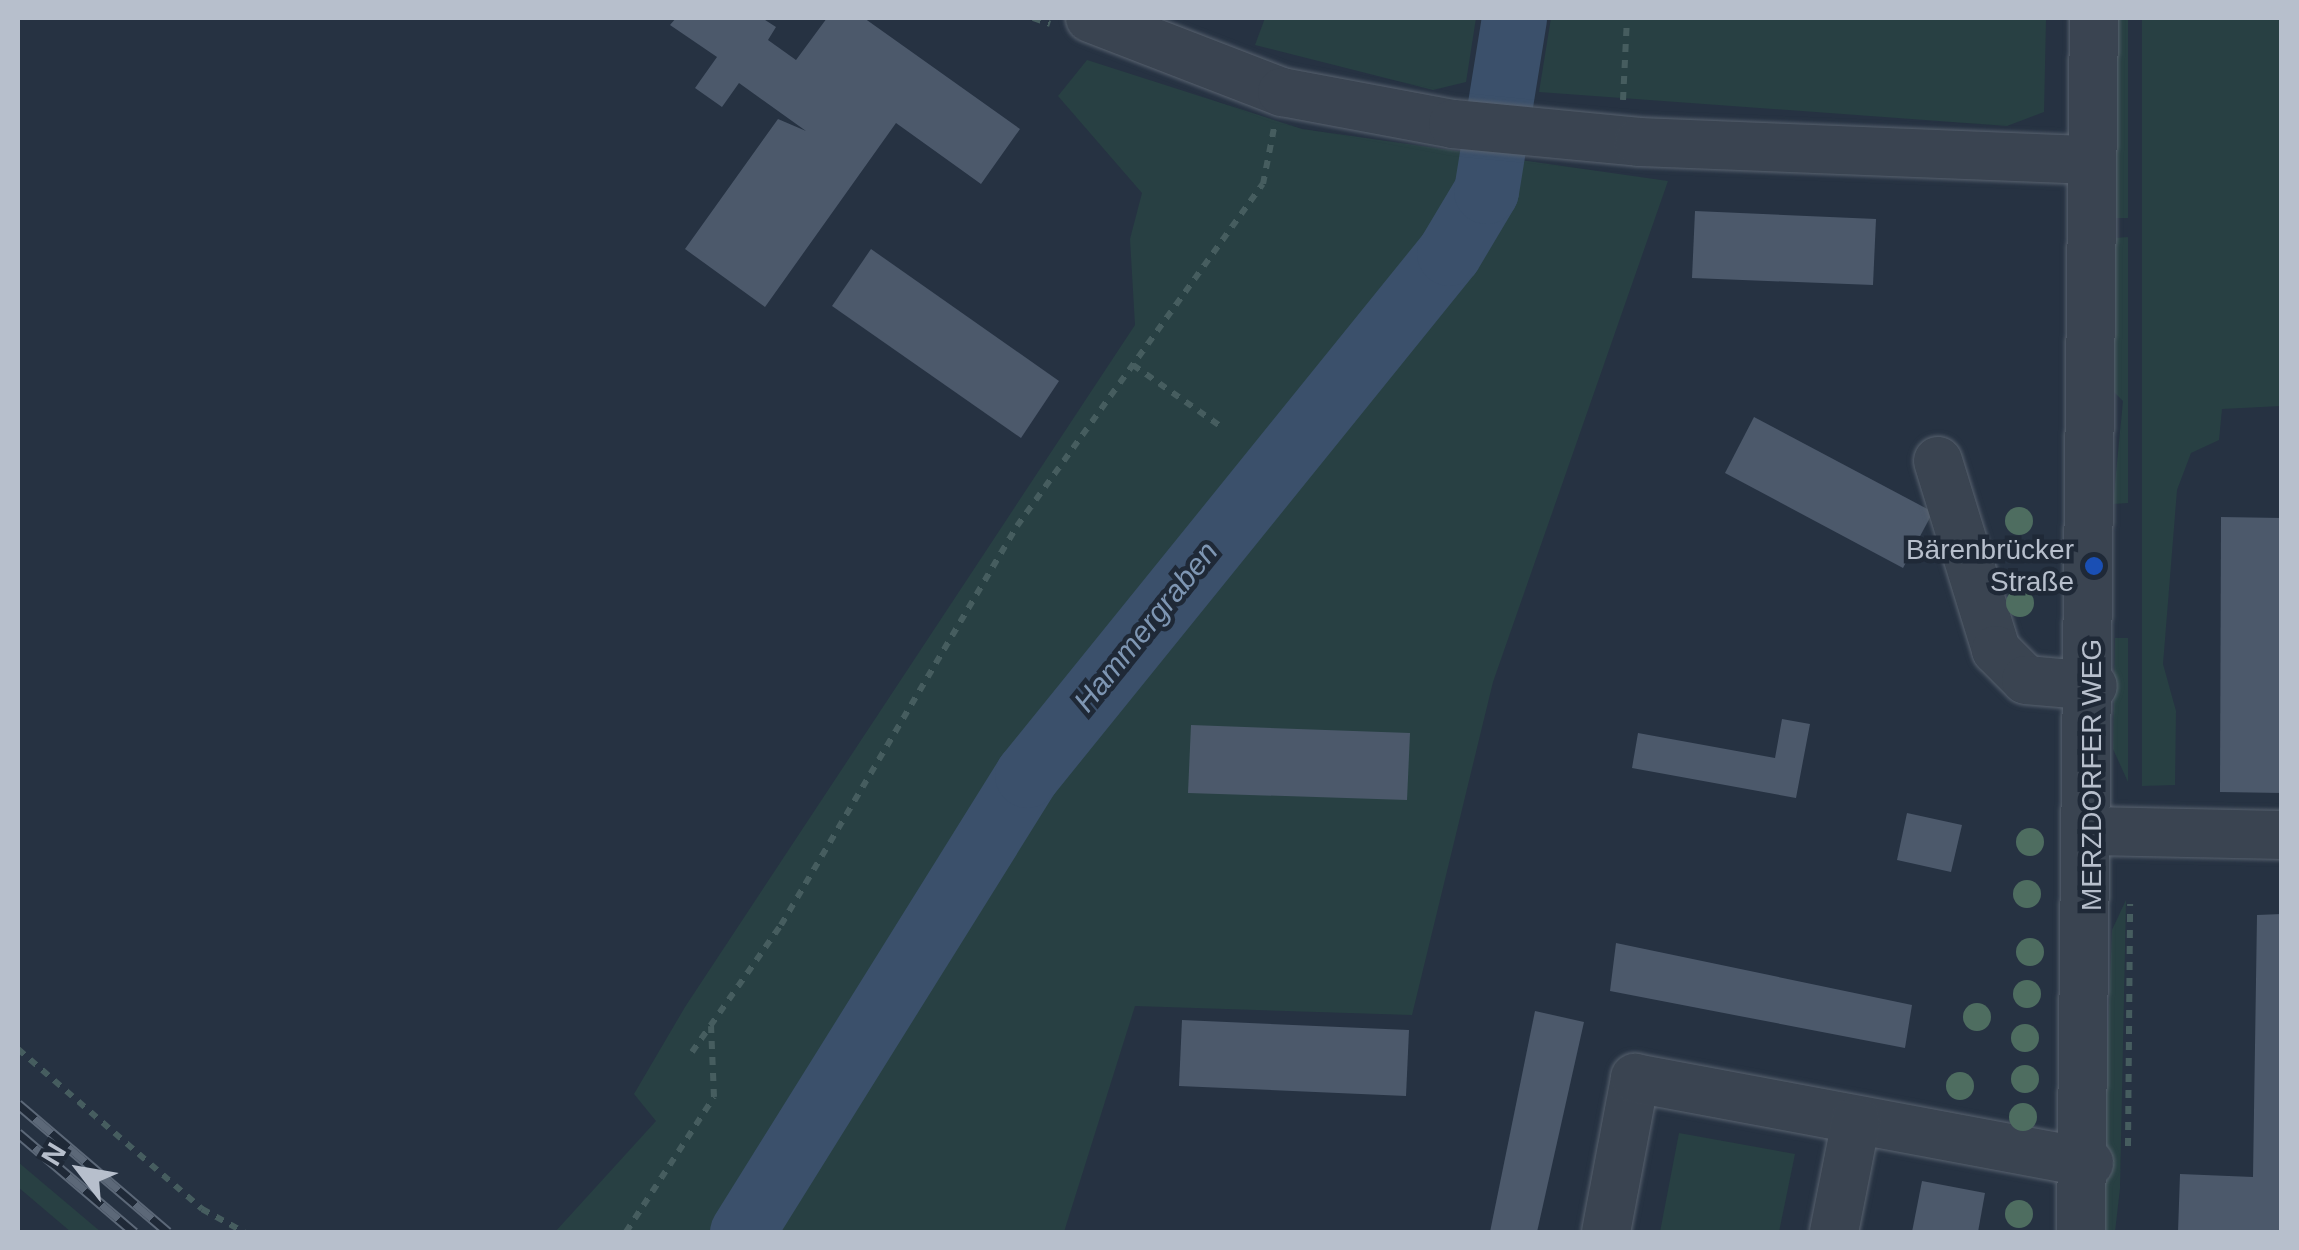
<!DOCTYPE html>
<meta charset="utf-8">
<style>
body{margin:0}
#map{position:relative;width:2299px;height:1250px;overflow:hidden;background:#263242;font-family:Helvetica,sans-serif}
div>[style]{position:absolute}
.green>*{inset:0;background:#284043}
.river>*{height:65px;margin:-32.5px;padding:0 32.5px;transform-origin:32.5px;border-radius:32.5px;background:#3b506b}
.building>*{inset:0;background:#4c596b}
.path>*{height:6px;margin-top:-3px;transform-origin:0;background:repeating-linear-gradient(90deg,#465d5f 0 8px,transparent 0 16px)}
.roads{filter:drop-shadow(0 0 2px #58626f) drop-shadow(0 0 2px #58626f)}
.minor>*{height:48px;margin:-24px;padding:0 24px;transform-origin:24px;border-radius:24px;background:#3a4451}
.rail>*{height:11px;margin-top:-5.5px;transform-origin:0;background:repeating-linear-gradient(90deg,#1f2937 0 22px,#5c6878 0 44px);box-sizing:border-box;border-block:2px solid #5c6878}
.trees>*{width:28px;height:28px;margin:-14px;border-radius:50%;background:#4e6d60}
.dots>*{width:28px;height:28px;translate:-50% -50%;box-sizing:border-box;border:5px solid #1f2937;border-radius:50%}
span{translate:-50% -50%;white-space:nowrap;text-align:center;line-height:1.15;-webkit-text-stroke:9px #1f2937;paint-order:stroke}
.poi-label{font-size:28px;color:#b7bfcc}
.right{translate:-100% -50%;text-align:right}
.street-label{font-size:28px;color:#b7bfcc}
.water-label{font-size:30px;color:#7e96b3;font-style:italic}
.frame{position:absolute;inset:0;border:20px solid #b7bfcc;pointer-events:none}
.north{position:absolute;left:30px;top:1120px;width:100px;height:100px;-webkit-text-stroke:8px #1f2937;paint-order:stroke;rotate:301deg;font-size:28px;font-weight:700;line-height:40px;text-align:center;color:#b7bfcc}
.north::after{content:'';display:block;margin:auto;width:35px;height:45px;background:#b7bfcc;clip-path:polygon(50% 0,100% 100%,50% 72%,0 100%)}
</style>
<div id="map">
<div class="green">
<div style="clip-path:polygon(1265px 18px,1476px 18px,1466px 82px,1433px 90px,1255px 45px)"></div>
<div style="clip-path:polygon(1551px 18px,2046px 18px,2044px 112px,2007px 126px,1539px 92px)"></div>
<div style="clip-path:polygon(2113px 18px,2128px 18px,2128px 218px,2113px 218px)"></div>
<div style="clip-path:polygon(2142px 18px,2282px 18px,2281px 406px,2222px 409px,2219px 440px,2191px 453px,2177px 490px,2163px 664px,2176px 711px,2175px 785px,2142px 786px)"></div>
<div style="clip-path:polygon(1087px 60px,1302px 129px,1668px 181px,1493px 682px,1412px 1015px,1135px 1006px,1064px 1232px,555px 1232px,656px 1121px,634px 1094px,685px 1007px,1135px 325px,1130px 239px,1142px 193px,1058px 96px)"></div>
<div style="clip-path:polygon(2128px 237px,2128px 503px,2113px 504px,2123px 401px,2113px 391px,2114px 238px)"></div>
<div style="clip-path:polygon(2115px 638px,2128px 638px,2128px 782px,2113px 749px)"></div>
<div style="clip-path:polygon(2126px 900px,2120px 1188px,2115px 1232px,2100px 1232px,2112px 930px)"></div>
<div style="clip-path:polygon(1679px 1133px,1795px 1154px,1779px 1232px,1660px 1232px)"></div>
<div style="clip-path:polygon(18px 1162px,101px 1232px,71px 1232px,18px 1187px)"></div>
</div>
<div class="river">
<div style="left:742px;top:1232px;width:539px;rotate:-58.05deg"></div>
<div style="left:1027px;top:775px;width:671px;rotate:-51.05deg"></div>
<div style="left:1449px;top:253px;width:72px;rotate:-59.2deg"></div>
<div style="left:1486px;top:191px;width:175px;rotate:-80.8deg"></div>
</div>
<div class="building">
<div style="clip-path:polygon(676px 18px,762px 18px,776px 27px,768px 40px,796px 60px,827px 18px,864px 18px,1020px 129px,981px 184px,896px 123px,765px 307px,685px 249px,778px 119px,806px 131px,739px 83px,722px 107px,695px 88px,717px 57px,670px 25px)"></div>
<div style="clip-path:polygon(1695px 211px,1876px 219px,1873px 285px,1692px 278px)"></div>
<div style="clip-path:polygon(871px 249px,1059px 381px,1021px 438px,832px 306px)"></div>
<div style="clip-path:polygon(1754px 417px,1933px 512px,1903px 568px,1725px 473px)"></div>
<div style="clip-path:polygon(2221px 517px,2282px 518px,2282px 793px,2220px 792px)"></div>
<div style="clip-path:polygon(1782px 719px,1810px 724px,1796px 798px,1632px 768px,1638px 733px,1775px 758px)"></div>
<div style="clip-path:polygon(1191px 725px,1410px 733px,1407px 800px,1188px 793px)"></div>
<div style="clip-path:polygon(1907px 813px,1962px 825px,1951px 872px,1897px 860px)"></div>
<div style="clip-path:polygon(2282px 914px,2282px 1232px,2178px 1232px,2180px 1174px,2253px 1177px,2257px 915px)"></div>
<div style="clip-path:polygon(1616px 943px,1912px 1005px,1905px 1048px,1610px 991px)"></div>
<div style="clip-path:polygon(1535px 1011px,1584px 1022px,1537px 1232px,1490px 1232px)"></div>
<div style="clip-path:polygon(1182px 1020px,1409px 1030px,1406px 1096px,1179px 1086px)"></div>
<div style="clip-path:polygon(1922px 1181px,1985px 1193px,1978px 1232px,1912px 1232px)"></div>
</div>
<div class="path">
<div style="left:1033px;top:18px;width:18px;rotate:19deg"></div>
<div style="left:1623px;top:100px;width:82px;rotate:-87.2deg"></div>
<div style="left:1133px;top:365px;width:106px;rotate:35deg"></div>
<div style="left:18px;top:1049px;width:244px;rotate:41deg"></div>
<div style="left:202px;top:1209px;width:48px;rotate:28.7deg"></div>
<div style="left:692px;top:1052px;width:155px;rotate:-55deg"></div>
<div style="left:781px;top:925px;width:464px;rotate:-59.4deg"></div>
<div style="left:1017px;top:526px;width:421px;rotate:-54.3deg"></div>
<div style="left:1263px;top:184px;width:57px;rotate:-78.9deg"></div>
<div style="left:2128px;top:1146px;width:242px;rotate:-89.5deg"></div>
<div style="left:626px;top:1232px;width:161px;rotate:-56.9deg"></div>
<div style="left:714px;top:1097px;width:71px;rotate:-92.4deg"></div>
</div>
<div class="roads">
<div class="minor">
<div style="left:1090px;top:18px;width:206px;rotate:21.1deg"></div>
<div style="left:1282px;top:92px;width:174px;rotate:10.6deg"></div>
<div style="left:1453px;top:124px;width:187px;rotate:5.5deg"></div>
<div style="left:1639px;top:142px;width:453px;rotate:2.3deg"></div>
<div style="left:1938px;top:461px;width:198px;rotate:72.9deg"></div>
<div style="left:1996px;top:650px;width:42px;rotate:45deg"></div>
<div style="left:2026px;top:680px;width:67px;rotate:5.1deg"></div>
<div style="left:2092px;top:831px;width:190px;rotate:1.2deg"></div>
<div style="left:1606px;top:1232px;width:157px;rotate:-79.3deg"></div>
<div style="left:1635px;top:1078px;width:462px;rotate:10.6deg"></div>
<div style="left:1834px;top:1232px;width:113px;rotate:-78.8deg"></div>
<div style="left:2081px;top:1232px;width:1214px;rotate:-89.39deg"></div>
</div>
</div>
<div class="rail">
<div style="left:18px;top:1104px;width:197px;rotate:40.5deg"></div>
<div style="left:18px;top:1133px;width:153px;rotate:40.5deg"></div>
</div>
<div class="trees">
<div style="left:2019px;top:521px"></div>
<div style="left:2020px;top:603px"></div>
<div style="left:2030px;top:842px"></div>
<div style="left:2027px;top:894px"></div>
<div style="left:2030px;top:952px"></div>
<div style="left:2027px;top:994px"></div>
<div style="left:1977px;top:1017px"></div>
<div style="left:2025px;top:1038px"></div>
<div style="left:2025px;top:1079px"></div>
<div style="left:1960px;top:1086px"></div>
<div style="left:2023px;top:1117px"></div>
<div style="left:2019px;top:1214px"></div>
</div>
<div class="dots">
<div style="left:2094px;top:566px;background:#1a4fb4"></div>
</div>
<div class="poi-label">
<span class="right" style="left:2074px;top:566px">Bärenbrücker<br>Straße</span>
</div>
<div class="street-label">
<span style="left:2092px;top:775px;rotate:-90deg">MERZDORFER WEG</span>
</div>
<div class="water-label">
<span style="left:1146px;top:627px;rotate:-51deg">Hammergraben</span>
</div>
<div class="frame"></div>
<div class="north">N</div>
</div>
